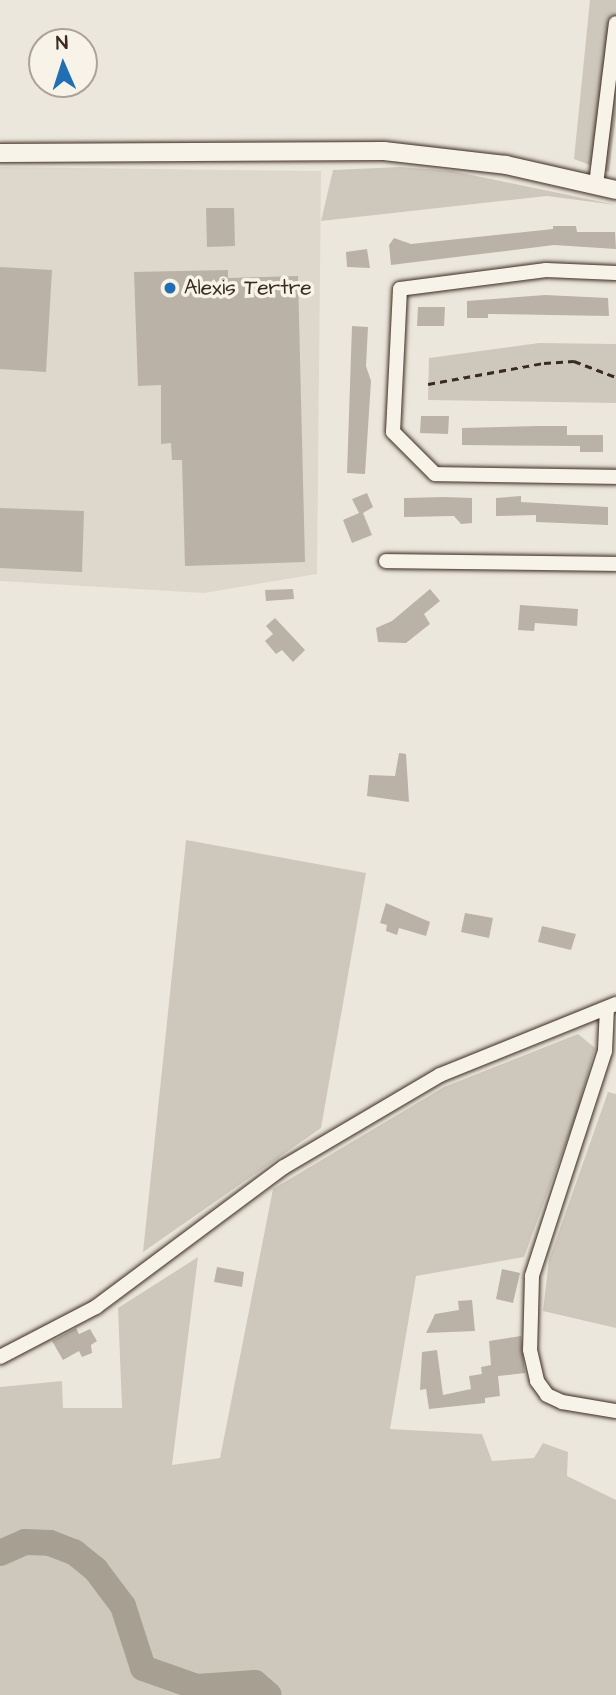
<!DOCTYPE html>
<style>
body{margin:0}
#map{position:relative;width:616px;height:1695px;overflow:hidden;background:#ece7dc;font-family:"Architects Daughter",sans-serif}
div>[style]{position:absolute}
.built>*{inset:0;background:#ddd7cc}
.green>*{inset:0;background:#cec8bc}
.river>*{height:26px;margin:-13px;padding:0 13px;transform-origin:13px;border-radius:13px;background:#a89f93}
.building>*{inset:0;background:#bab2a7}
.path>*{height:2.5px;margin-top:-1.25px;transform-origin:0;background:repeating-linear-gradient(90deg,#3b2a1e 0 7px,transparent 0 12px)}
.roads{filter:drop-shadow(0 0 2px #3b2a1e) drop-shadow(0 0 2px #3b2a1e)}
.minor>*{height:14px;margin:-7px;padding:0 7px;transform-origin:7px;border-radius:7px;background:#f7f3e8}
.major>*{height:18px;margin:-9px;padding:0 9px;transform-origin:9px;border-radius:9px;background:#f7f3e8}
.dots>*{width:19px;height:19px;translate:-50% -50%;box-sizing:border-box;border:4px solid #f7f3e8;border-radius:50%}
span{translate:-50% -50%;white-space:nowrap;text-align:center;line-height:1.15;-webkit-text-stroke:7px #f7f3e8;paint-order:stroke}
.poi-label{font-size:21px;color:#3b2a1e}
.left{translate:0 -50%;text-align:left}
.north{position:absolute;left:28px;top:28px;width:70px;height:70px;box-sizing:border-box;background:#f7f3e8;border:2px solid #aca397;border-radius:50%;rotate:357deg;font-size:19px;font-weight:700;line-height:28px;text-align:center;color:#3b2a1e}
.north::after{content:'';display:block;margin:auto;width:24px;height:32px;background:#1f6fb2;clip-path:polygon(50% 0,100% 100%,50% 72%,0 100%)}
</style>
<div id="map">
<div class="built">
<div style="clip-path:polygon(0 167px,321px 171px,317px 574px,204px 593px,0 581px)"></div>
</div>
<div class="green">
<div style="clip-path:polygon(590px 0,616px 0,616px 116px,609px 172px,574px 159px)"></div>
<div style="clip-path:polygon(400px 167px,452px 171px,616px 205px,547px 196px,321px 221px,333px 170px)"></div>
<div style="clip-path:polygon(539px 343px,616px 344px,616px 403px,428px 400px,429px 358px)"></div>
<div style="clip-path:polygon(186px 840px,366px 873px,321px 1128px,143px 1252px)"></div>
<div style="clip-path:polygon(578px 1034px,595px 1048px,576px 1115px,524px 1257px,416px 1276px,390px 1429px,482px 1434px,492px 1461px,534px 1458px,543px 1443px,568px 1452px,567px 1476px,616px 1500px,616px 1695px,0 1695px,0 1387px,62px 1381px,63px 1408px,122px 1408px,118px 1308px,198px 1257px,172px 1465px,220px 1458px,273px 1189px,444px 1087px)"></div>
<div style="clip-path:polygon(608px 1092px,616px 1094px,616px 1328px,543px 1311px,549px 1260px)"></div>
</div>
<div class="river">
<div style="left:0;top:1553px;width:27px;rotate:-24deg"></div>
<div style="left:25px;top:1542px;width:25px;rotate:2deg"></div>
<div style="left:50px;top:1543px;width:26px;rotate:21deg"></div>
<div style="left:74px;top:1552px;width:28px;rotate:39deg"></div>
<div style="left:96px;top:1570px;width:45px;rotate:53.1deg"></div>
<div style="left:123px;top:1606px;width:65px;rotate:72.1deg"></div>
<div style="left:143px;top:1668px;width:57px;rotate:19.4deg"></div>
<div style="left:197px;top:1687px;width:58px;rotate:-3.9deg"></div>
<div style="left:255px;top:1683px;width:18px;rotate:41deg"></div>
</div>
<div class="building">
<div style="clip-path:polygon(206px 208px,234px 208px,235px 246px,207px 247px)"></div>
<div style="clip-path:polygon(553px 226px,576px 226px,577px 232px,615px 232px,616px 249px,554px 245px,391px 265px,389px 245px,394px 238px,411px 244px,553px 229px)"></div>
<div style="clip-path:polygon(367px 249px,370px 268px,347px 267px,346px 252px)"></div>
<div style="clip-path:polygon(0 267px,52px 270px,46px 372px,0 369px)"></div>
<div style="clip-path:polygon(228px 270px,228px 278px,298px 276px,305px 562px,185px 566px,182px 460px,172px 460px,171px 443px,161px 444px,161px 385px,138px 386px,134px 272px)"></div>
<div style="clip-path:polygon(545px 295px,608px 298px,609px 316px,488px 314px,488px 318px,467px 318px,467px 301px)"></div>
<div style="clip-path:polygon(418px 307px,445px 307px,444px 326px,417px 326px)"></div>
<div style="clip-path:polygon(352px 326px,368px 327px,366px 366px,371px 381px,365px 474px,347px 473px)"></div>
<div style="clip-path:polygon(421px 416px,449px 416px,448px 434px,420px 433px)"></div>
<div style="clip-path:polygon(538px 426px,567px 426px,567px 435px,603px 435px,603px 452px,580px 452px,580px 446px,462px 445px,462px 428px)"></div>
<div style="clip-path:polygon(367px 493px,373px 507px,363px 513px,372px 535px,352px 543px,343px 520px,359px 513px,352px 499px)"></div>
<div style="clip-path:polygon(521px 496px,521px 502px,608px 507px,608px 525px,536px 522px,536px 515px,496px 516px,496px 498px)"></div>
<div style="clip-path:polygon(444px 497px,472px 498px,472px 523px,461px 524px,454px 516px,404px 517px,404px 498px)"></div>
<div style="clip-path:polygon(0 508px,84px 511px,82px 572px,0 568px)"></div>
<div style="clip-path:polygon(293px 589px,294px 599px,266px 601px,265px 590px)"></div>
<div style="clip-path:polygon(430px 589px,440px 601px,424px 614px,430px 624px,406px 643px,378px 642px,376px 628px,392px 621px)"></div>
<div style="clip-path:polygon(520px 605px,578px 609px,577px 626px,535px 623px,534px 631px,518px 630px)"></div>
<div style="clip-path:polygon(275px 618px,305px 650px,293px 662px,282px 650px,276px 654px,265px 641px,273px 634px,266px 626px)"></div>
<div style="clip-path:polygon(399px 753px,406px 754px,409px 802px,367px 796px,369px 775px,395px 776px)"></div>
<div style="clip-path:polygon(386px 903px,430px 922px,426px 936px,399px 928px,397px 935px,386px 931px,387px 925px,380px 923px)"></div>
<div style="clip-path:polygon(465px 913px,493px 918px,489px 938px,461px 932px)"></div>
<div style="clip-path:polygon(542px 926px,576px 934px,571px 950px,538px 942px)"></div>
<div style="clip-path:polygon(217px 1267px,244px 1272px,242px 1287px,214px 1282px)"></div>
<div style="clip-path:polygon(502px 1269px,520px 1273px,513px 1303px,496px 1299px)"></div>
<div style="clip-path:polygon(472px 1300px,475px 1331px,426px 1333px,435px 1314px,459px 1310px,458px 1301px)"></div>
<div style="clip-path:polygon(76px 1328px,79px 1334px,90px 1329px,97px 1341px,91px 1345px,92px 1353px,82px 1357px,79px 1351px,63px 1360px,52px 1341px)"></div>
<div style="clip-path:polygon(521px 1336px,525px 1373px,498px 1376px,500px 1396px,485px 1398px,485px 1403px,429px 1409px,426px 1389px,420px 1390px,422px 1352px,437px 1350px,443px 1395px,471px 1389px,469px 1376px,482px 1374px,481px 1367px,491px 1365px,489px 1341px)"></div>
</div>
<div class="path">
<div style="left:428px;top:384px;width:118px;rotate:-10.3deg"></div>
<div style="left:544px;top:363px;width:30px;rotate:-4deg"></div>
<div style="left:574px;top:361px;width:45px;rotate:20.9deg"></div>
</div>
<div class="roads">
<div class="minor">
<div style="left:596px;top:185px;width:163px;rotate:-83deg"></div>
<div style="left:616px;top:273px;width:70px;rotate:-177.5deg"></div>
<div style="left:546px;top:270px;width:147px;rotate:172.6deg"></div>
<div style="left:400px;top:289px;width:143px;rotate:92.8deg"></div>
<div style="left:393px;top:432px;width:59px;rotate:45deg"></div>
<div style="left:435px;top:474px;width:181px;rotate:0.9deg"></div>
<div style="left:386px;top:561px;width:230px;rotate:0.7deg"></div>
<div style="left:607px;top:1008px;width:43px;rotate:92.7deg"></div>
<div style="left:605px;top:1051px;width:237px;rotate:108deg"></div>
<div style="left:532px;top:1276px;width:74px;rotate:91.5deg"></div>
<div style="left:530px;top:1350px;width:32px;rotate:77deg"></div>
<div style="left:537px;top:1381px;width:17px;rotate:54deg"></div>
<div style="left:547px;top:1395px;width:17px;rotate:25deg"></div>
<div style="left:562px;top:1402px;width:55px;rotate:9.5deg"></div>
<div style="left:0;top:1357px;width:108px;rotate:-27.5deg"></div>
<div style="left:96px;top:1307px;width:234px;rotate:-36.7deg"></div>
<div style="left:284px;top:1167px;width:181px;rotate:-30.5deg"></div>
<div style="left:440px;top:1075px;width:190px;rotate:-22deg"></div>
</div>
<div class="major">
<div style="left:0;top:153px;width:384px;rotate:-0.3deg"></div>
<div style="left:384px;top:151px;width:123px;rotate:6.5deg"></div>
<div style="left:506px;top:165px;width:113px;rotate:12.8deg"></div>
</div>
</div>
<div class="dots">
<div style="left:170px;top:288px;background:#1f6fb2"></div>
</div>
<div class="poi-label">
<span class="left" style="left:184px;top:288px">Alexis Tertre</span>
</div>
<div class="north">N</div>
</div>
